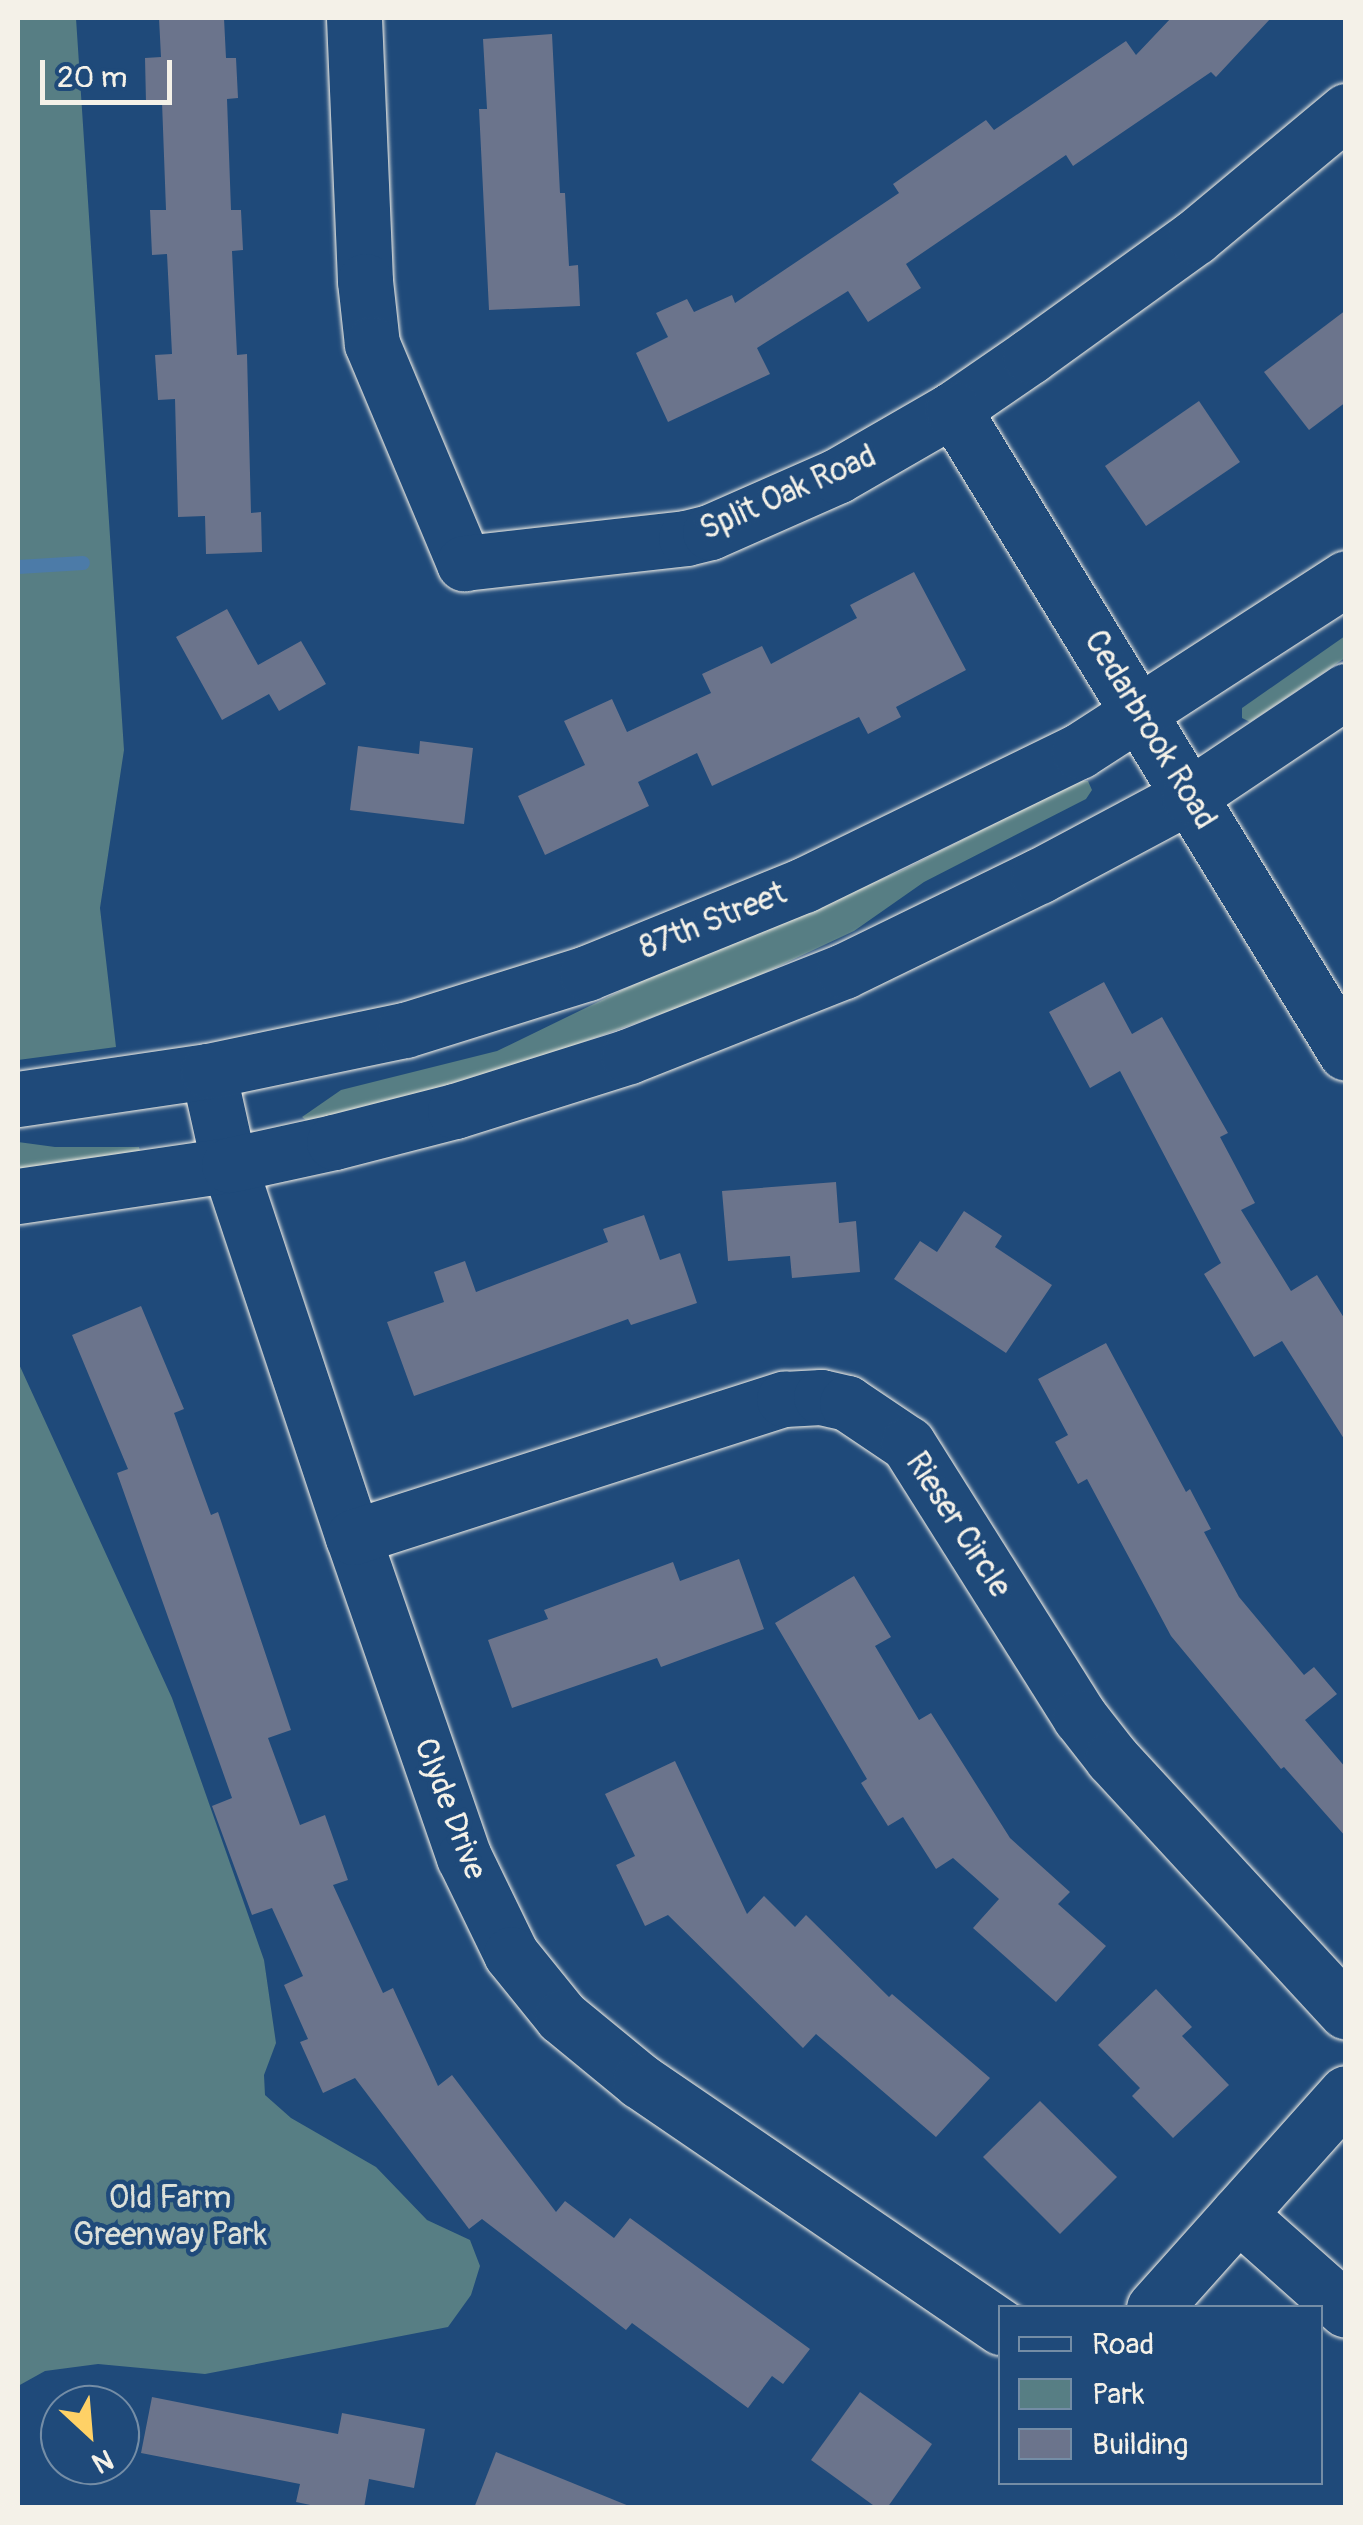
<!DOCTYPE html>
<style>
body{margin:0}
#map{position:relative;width:1363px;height:2525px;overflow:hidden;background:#1f4a7a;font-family:Pangolin,sans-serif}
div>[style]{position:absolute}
.green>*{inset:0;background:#577e84}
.stream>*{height:14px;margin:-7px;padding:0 7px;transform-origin:7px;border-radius:7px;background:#4c7ba8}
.building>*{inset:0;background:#6b748c}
.roads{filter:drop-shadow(0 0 2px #f4f1e8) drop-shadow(0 0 2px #f4f1e8)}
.minor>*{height:55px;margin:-27.5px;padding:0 27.5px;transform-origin:27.5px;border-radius:27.5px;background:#1f4a7a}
span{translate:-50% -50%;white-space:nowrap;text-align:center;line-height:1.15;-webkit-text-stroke:9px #1f4a7a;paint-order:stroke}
.street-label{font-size:32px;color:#f4f1e8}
.park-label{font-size:32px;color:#dce0d9}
.frame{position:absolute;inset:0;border:20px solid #f4f1e8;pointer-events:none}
.legend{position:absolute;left:998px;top:2305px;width:325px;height:180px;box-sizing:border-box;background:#1f4a7a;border:2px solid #748da6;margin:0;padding:12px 18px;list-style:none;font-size:30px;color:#f4f1e8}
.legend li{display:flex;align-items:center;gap:20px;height:50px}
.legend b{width:50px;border:2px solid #748da6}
.north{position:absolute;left:40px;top:2385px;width:100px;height:100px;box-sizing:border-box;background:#1f4a7a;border:2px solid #748da6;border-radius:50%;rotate:154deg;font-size:28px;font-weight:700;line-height:40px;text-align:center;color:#f4f1e8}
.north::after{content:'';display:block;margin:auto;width:35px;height:45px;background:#ffd166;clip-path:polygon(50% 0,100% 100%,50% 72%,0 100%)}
.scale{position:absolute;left:40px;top:60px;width:132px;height:45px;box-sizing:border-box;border:5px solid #f4f1e8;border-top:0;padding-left:12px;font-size:30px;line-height:35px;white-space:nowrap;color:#f4f1e8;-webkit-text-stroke:8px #1f4a7a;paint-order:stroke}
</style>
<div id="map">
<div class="green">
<div style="clip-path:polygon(18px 18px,76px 18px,124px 750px,100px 908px,116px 1047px,18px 1060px)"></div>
<div style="clip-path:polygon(1345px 636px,1345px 658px,1250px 722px,1242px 718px,1242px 708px)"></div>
<div style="clip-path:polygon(1079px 781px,1088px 781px,1092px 790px,1086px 799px,924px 882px,854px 931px,728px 990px,505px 1070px,397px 1100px,307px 1121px,302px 1117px,341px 1090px,497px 1051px,674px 965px,901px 871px)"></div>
<div style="clip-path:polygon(18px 1142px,55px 1147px,139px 1147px,140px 1151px,18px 1171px)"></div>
<div style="clip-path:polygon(18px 1362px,172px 1698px,264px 1960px,276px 2043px,264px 2075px,265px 2095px,291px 2118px,376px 2167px,427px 2220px,470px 2240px,480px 2266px,471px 2295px,448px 2327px,205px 2374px,98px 2364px,45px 2371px,18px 2386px)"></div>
</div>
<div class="stream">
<div style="left:18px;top:567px;width:65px;rotate:-3.5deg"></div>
</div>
<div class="building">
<div style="clip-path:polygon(159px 18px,224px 18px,226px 58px,236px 58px,238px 98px,227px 99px,231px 210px,241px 210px,243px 250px,232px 251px,237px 355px,247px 354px,251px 513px,261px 512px,262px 552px,206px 554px,205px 516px,178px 517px,175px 399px,158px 400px,155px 355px,172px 354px,167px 254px,152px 255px,150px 210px,166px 210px,162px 102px,146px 103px,145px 58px,161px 57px)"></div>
<div style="clip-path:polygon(1171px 18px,1271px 18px,1216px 77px,1211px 72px,1073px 166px,1066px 155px,906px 264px,921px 288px,868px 322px,848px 291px,757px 348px,770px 374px,668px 422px,636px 353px,668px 337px,656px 313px,687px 299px,694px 312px,732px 295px,735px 303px,899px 193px,893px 184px,986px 120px,994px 130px,1126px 41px,1136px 55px)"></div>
<div style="clip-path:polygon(552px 34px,560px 193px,565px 193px,569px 266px,578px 265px,580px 306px,489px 310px,479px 109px,487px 109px,483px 39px)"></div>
<div style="clip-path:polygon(1346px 310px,1346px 402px,1309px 430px,1264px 372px)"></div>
<div style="clip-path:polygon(1199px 401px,1240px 462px,1146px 526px,1105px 466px)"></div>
<div style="clip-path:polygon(914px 572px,966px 670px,896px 707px,901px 717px,868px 734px,859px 717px,712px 786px,697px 753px,638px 782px,649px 806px,545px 855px,518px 796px,585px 765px,564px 721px,612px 699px,627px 732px,711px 693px,702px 674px,762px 646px,771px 664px,857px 618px,850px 605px)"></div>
<div style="clip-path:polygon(227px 609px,258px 665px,301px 641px,326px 684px,279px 711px,269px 694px,222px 720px,176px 637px)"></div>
<div style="clip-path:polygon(420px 741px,473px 748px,464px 824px,350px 810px,358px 746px,419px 754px)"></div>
<div style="clip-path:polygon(1104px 982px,1132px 1034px,1162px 1017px,1228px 1133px,1220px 1137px,1255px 1203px,1241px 1210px,1291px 1291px,1317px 1275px,1346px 1321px,1346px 1442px,1282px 1341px,1254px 1357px,1204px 1274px,1221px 1263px,1120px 1071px,1090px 1088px,1049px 1012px)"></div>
<div style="clip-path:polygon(836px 1182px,839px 1223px,856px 1221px,860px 1272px,792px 1278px,790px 1256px,728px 1261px,722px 1191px)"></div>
<div style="clip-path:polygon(964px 1211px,1002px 1236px,995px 1247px,1052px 1285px,1006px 1353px,894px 1279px,920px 1241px,937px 1252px)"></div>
<div style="clip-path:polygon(644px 1215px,660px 1260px,680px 1253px,697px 1303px,631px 1325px,628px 1319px,414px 1396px,387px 1322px,444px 1302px,434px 1272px,465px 1261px,476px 1292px,608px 1242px,603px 1229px)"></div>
<div style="clip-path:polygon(141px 1306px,184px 1409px,174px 1413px,211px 1515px,218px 1512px,291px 1730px,268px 1738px,300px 1825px,325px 1815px,348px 1880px,333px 1885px,383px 1993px,393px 1988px,438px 2086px,452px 2075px,556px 2212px,565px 2201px,614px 2238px,630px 2218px,810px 2349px,783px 2384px,772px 2376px,748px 2408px,632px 2323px,626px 2330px,482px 2219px,469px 2229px,355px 2078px,323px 2093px,300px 2042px,308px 2039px,284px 1985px,303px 1976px,272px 1908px,252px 1915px,212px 1806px,232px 1798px,117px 1473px,128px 1469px,72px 1335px)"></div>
<div style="clip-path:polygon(1106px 1343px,1186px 1492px,1190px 1489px,1211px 1529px,1204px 1532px,1239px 1597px,1304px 1675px,1314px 1667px,1337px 1694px,1305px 1720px,1346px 1768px,1346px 1837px,1284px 1767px,1281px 1769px,1171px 1636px,1087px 1479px,1078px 1484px,1055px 1442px,1068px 1435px,1038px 1379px)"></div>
<div style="clip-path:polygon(739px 1559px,764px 1629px,661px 1667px,657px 1658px,512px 1708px,488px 1640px,548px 1619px,544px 1610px,673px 1562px,680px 1581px)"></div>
<div style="clip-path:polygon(854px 1576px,891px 1637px,875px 1646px,919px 1720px,931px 1713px,1010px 1838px,1070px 1892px,1058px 1904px,1106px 1946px,1056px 2002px,973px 1928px,999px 1899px,953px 1858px,936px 1869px,903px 1817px,888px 1826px,861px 1783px,867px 1779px,775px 1623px)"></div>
<div style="clip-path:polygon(675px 1761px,747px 1914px,764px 1896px,795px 1927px,806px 1915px,889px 1997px,892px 1994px,990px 2078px,936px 2137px,816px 2034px,803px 2048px,668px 1915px,645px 1926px,616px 1865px,635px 1856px,605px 1794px)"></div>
<div style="clip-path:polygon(1156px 1989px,1192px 2027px,1182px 2036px,1229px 2085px,1173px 2138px,1132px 2096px,1140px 2088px,1098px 2045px)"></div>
<div style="clip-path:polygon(1040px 2101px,1117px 2177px,1060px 2234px,983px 2157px)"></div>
<div style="clip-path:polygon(860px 2392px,932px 2444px,887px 2508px,877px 2508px,811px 2460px)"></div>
<div style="clip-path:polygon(152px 2397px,338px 2434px,342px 2413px,425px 2429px,414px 2488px,369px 2479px,364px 2508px,325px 2508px,296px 2502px,300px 2484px,141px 2453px)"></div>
<div style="clip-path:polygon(496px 2452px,629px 2506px,629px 2508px,474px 2508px)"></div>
</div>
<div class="roads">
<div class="minor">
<div style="left:354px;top:18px;width:263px;rotate:87.6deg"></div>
<div style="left:365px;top:281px;width:63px;rotate:83.7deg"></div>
<div style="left:372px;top:344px;width:238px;rotate:67.2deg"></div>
<div style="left:464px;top:563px;width:223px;rotate:-6.4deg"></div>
<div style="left:686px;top:538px;width:25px;rotate:-14deg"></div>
<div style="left:710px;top:532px;width:139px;rotate:-23.8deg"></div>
<div style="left:837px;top:476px;width:134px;rotate:-30deg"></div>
<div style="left:953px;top:409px;width:93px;rotate:-34.5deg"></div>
<div style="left:1030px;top:356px;width:203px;rotate:-35.8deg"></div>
<div style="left:1195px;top:237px;width:197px;rotate:-39.8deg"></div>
<div style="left:953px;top:409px;width:754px;rotate:58.61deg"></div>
<div style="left:208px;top:1071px;width:96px;rotate:77.4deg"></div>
<div style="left:229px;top:1165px;width:392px;rotate:71.6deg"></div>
<div style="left:353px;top:1537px;width:339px;rotate:70.9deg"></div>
<div style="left:464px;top:1857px;width:108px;rotate:64.1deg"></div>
<div style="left:511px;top:1954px;width:81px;rotate:51deg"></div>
<div style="left:562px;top:2017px;width:101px;rotate:39.4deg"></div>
<div style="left:640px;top:2081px;width:437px;rotate:34.3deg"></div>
<div style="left:18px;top:1099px;width:192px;rotate:-8.4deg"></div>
<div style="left:208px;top:1071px;width:201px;rotate:-11.8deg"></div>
<div style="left:405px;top:1030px;width:191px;rotate:-17.4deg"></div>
<div style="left:587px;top:973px;width:234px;rotate:-22.1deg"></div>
<div style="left:804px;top:885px;width:306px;rotate:-26deg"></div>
<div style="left:1079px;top:751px;width:318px;rotate:-32.9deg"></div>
<div style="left:18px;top:1196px;width:213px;rotate:-8.4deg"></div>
<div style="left:229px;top:1165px;width:107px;rotate:-12.4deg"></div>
<div style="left:334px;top:1142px;width:125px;rotate:-14.4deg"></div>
<div style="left:455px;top:1111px;width:182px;rotate:-17.5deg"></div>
<div style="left:629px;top:1056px;width:231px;rotate:-21.6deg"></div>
<div style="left:844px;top:971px;width:217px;rotate:-26deg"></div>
<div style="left:1039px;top:876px;width:170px;rotate:-28.1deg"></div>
<div style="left:1189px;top:796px;width:189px;rotate:-33.8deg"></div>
<div style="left:353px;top:1537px;width:453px;rotate:-17.8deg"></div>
<div style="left:784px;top:1399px;width:37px;rotate:-3deg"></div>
<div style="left:821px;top:1397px;width:27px;rotate:13deg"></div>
<div style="left:847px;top:1403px;width:73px;rotate:33.9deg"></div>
<div style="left:908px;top:1444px;width:323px;rotate:57.8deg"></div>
<div style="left:1080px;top:1717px;width:52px;rotate:52deg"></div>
<div style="left:1112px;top:1758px;width:345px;rotate:47.3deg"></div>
<div style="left:1238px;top:2214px;width:144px;rotate:41.6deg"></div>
<div style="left:1154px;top:2308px;width:288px;rotate:-48.2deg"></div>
</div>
</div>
<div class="street-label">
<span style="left:788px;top:493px;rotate:-24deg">Split Oak Road</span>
<span style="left:1150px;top:730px;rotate:59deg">Cedarbrook Road</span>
<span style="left:713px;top:921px;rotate:-22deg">87th Street</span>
<span style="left:958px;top:1525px;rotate:57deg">Rieser Circle</span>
<span style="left:450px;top:1809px;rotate:69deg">Clyde Drive</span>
</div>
<div class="park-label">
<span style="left:170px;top:2217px">Old Farm<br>Greenway Park</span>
</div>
<div class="frame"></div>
<ul class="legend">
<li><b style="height:12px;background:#1f4a7a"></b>Road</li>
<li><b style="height:28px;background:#577e84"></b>Park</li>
<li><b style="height:28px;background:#6b748c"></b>Building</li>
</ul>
<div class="north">N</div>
<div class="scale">20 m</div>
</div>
